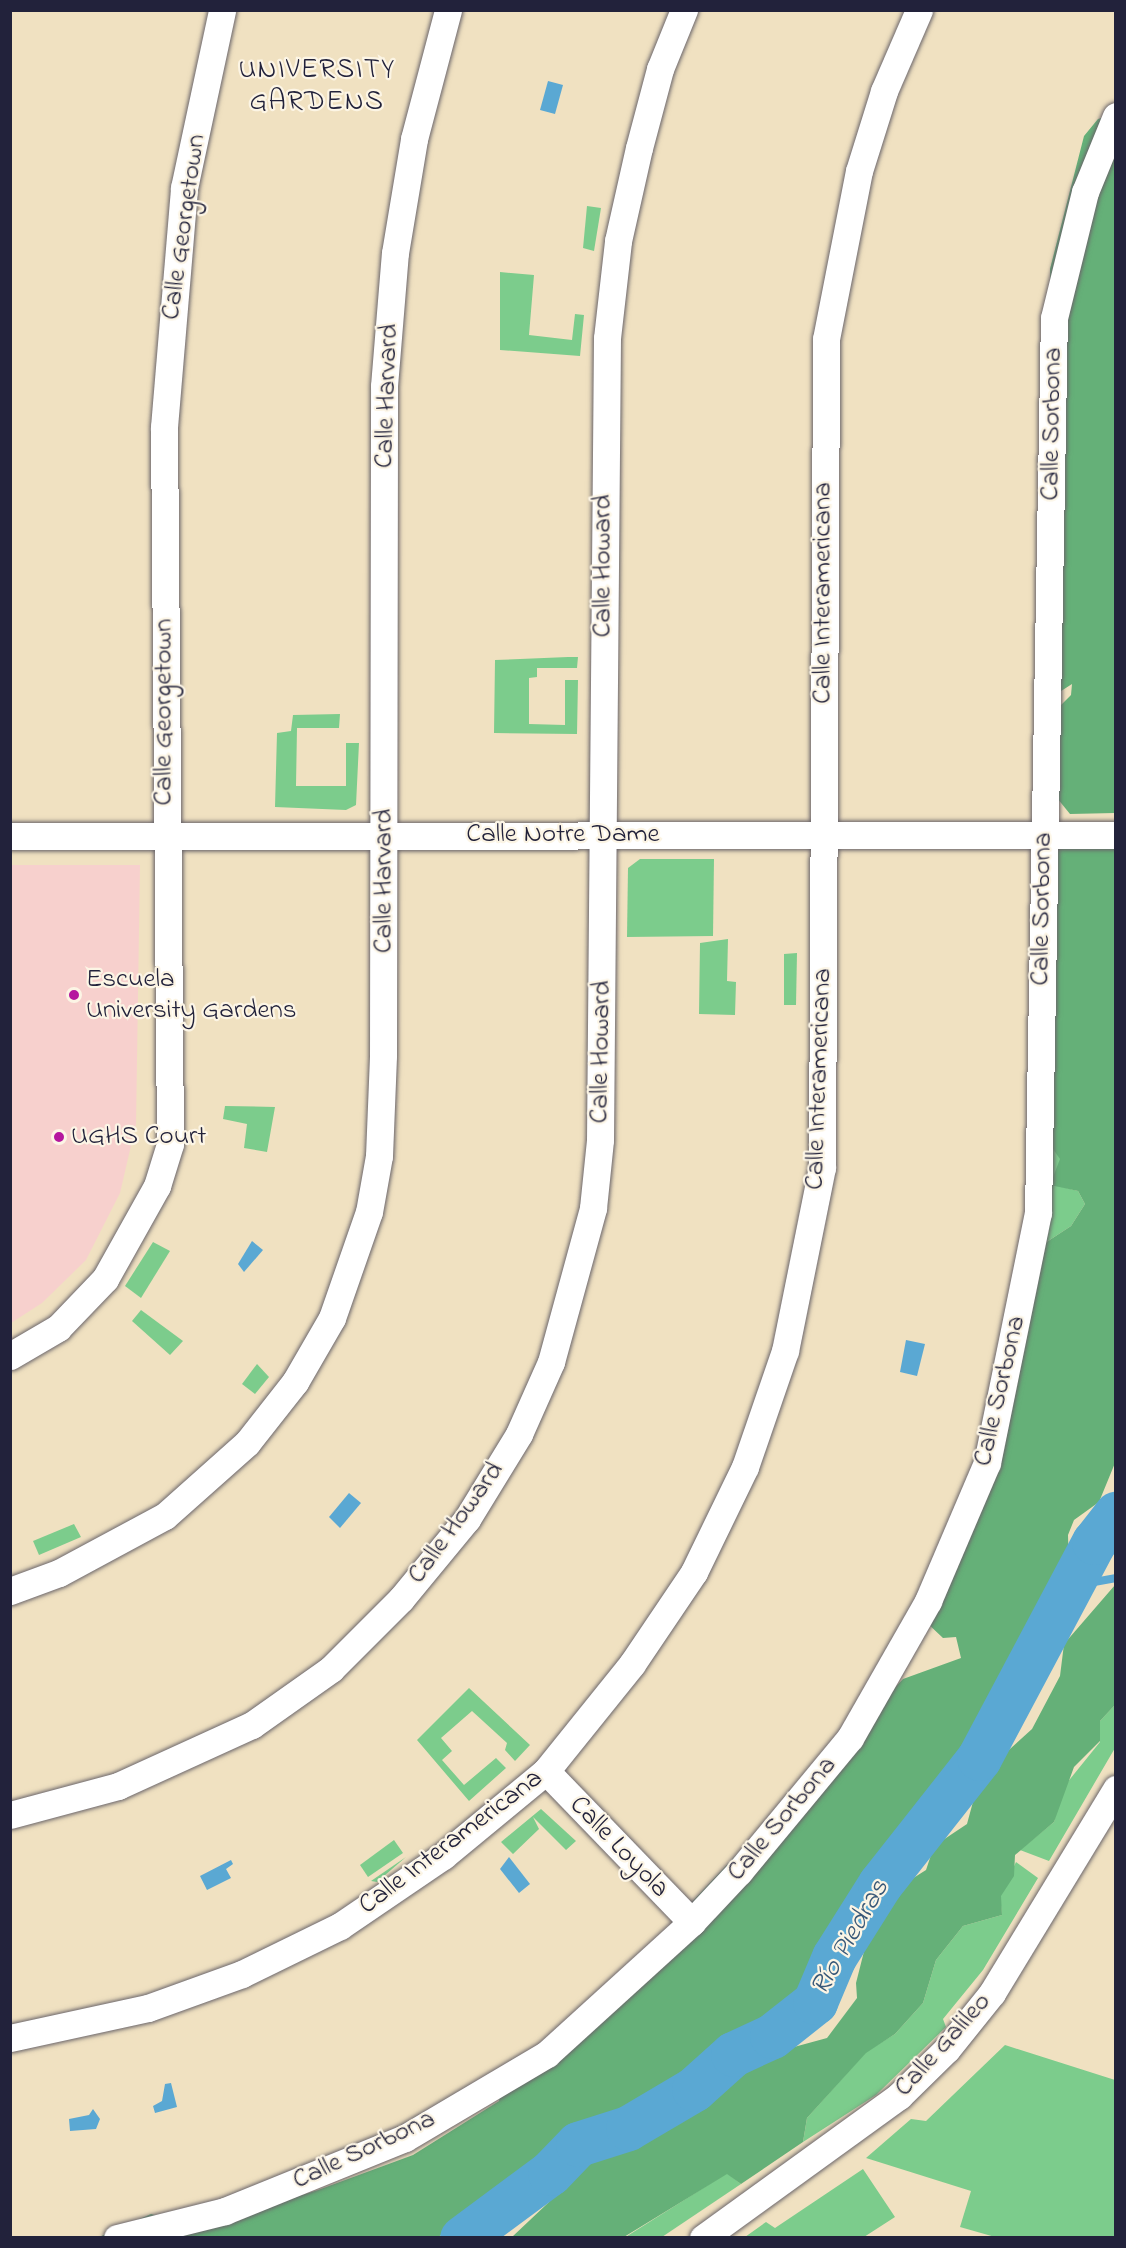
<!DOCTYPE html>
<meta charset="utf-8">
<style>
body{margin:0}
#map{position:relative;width:1126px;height:2248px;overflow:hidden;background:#f0e1c1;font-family:"Indie Flower",sans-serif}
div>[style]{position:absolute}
.built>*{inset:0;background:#f7d0cd}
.green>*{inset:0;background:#7ccc8c}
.forest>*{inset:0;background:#65b078}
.water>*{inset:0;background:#5aa8d3}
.stream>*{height:8px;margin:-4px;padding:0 4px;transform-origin:4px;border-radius:4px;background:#5aa8d3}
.river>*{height:45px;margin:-22.5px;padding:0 22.5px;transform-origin:22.5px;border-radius:22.5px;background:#5aa8d3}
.roads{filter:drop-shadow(0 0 2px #6a656a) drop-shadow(0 0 2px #6a656a)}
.minor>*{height:27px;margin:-13.5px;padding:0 13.5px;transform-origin:13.5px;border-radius:13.5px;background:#fff}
.dots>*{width:16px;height:16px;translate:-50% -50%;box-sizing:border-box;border:3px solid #fcf5e5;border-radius:50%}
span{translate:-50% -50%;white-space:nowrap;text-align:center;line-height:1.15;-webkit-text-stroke:4.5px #fcf5e5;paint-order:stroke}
.street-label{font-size:27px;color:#22223b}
.poi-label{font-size:27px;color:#22223b}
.left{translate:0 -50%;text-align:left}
.neighbourhood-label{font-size:28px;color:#22223b;letter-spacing:1.5px}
.water-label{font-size:28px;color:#385878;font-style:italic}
.frame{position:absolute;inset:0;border:12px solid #22223b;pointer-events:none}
</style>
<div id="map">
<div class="built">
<div style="clip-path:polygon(11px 865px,140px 865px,136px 1124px,120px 1193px,86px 1260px,42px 1303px,11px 1323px)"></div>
</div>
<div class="green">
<div style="clip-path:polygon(587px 206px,601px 208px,594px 251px,583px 248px)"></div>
<div style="clip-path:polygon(500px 272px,534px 275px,529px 335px,572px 340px,575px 314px,584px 315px,580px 356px,500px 350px)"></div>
<div style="clip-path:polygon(568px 657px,578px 657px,577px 668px,537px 668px,537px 677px,529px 678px,529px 724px,565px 725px,565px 680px,578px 680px,577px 734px,494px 733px,495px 660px)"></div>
<div style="clip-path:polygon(340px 714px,339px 728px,297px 728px,296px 786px,346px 786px,346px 743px,359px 743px,356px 805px,346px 810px,275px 807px,277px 733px,291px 731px,293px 715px)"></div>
<div style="clip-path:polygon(640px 859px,714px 859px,713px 936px,627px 937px,628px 868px)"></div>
<div style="clip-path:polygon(728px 939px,727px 981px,736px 982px,735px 1015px,699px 1014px,700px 943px)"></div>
<div style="clip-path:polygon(797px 953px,796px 1005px,784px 1005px,784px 954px)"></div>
<div style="clip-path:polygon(225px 1106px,275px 1107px,267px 1152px,244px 1148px,247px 1124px,223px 1119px)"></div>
<div style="clip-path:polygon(1050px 1145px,1061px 1159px,1051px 1184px,1078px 1191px,1085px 1204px,1071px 1226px,1039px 1247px)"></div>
<div style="clip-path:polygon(153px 1242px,170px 1251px,141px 1298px,125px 1286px)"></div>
<div style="clip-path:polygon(141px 1310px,183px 1341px,170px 1355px,132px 1321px)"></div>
<div style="clip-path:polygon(257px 1364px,269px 1377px,255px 1394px,242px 1384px)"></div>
<div style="clip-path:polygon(74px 1524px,81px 1537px,39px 1555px,33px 1541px)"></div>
<div style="clip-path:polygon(469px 1688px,530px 1745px,515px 1761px,505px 1750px,507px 1743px,472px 1711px,441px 1738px,452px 1751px,442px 1760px,464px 1785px,496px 1758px,506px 1768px,469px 1801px,417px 1740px)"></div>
<div style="clip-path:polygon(1115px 1705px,1115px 1748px,1049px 1861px,1020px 1850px,1054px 1822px,1062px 1789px,1100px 1742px,1099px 1722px)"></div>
<div style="clip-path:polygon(541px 1809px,576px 1841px,566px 1850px,533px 1817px,539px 1829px,513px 1854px,501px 1842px)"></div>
<div style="clip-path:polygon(394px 1840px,403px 1853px,368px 1877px,360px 1865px)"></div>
<div style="clip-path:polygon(406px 1857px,377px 1882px,371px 1881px)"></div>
<div style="clip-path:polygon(1016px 1862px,1038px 1878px,983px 1970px,943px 2019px,946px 2027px,876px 2095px,803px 2142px,807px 2118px,866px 2052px,895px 2034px,923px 2003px,936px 1960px,963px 1926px,1002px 1915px,1000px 1896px)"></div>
<div style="clip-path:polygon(1005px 2045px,1115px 2080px,1115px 2237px,995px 2237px,960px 2227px,971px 2191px,866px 2158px,911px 2119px,926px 2121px)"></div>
<div style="clip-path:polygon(863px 2169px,895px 2217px,864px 2237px,745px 2237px,766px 2222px,775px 2228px)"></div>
<div style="clip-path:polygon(727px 2173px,741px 2184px,662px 2237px,624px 2238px)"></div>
</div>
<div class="forest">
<div style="clip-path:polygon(1115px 114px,1115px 813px,1070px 814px,1057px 798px,1057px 709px,1071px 695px,1072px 684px,1058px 693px,1050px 269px,1084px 136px,1098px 119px)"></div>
<div style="clip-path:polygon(1052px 844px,1115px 844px,1115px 1463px,1099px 1502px,1074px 1520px,1068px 1535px,1069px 1569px,1056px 1603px,1061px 1627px,1030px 1676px,1014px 1726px,1003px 1741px,961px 1767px,922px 1821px,864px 1883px,855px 1915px,834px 1925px,820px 1942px,801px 1984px,770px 2026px,733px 2044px,696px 2073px,691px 2084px,650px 2092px,618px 2116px,573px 2137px,576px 2152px,559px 2168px,538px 2166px,520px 2176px,457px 2217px,445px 2233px,436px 2238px,97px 2238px,151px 2214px,199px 2227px,318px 2190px,413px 2155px,499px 2101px,504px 2071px,532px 2071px,903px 1679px,961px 1658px,956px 1637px,943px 1638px,925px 1621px,1039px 1247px,1071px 1226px,1085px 1204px,1078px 1191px,1050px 1185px,1060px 1159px,1050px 1145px)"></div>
<div style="clip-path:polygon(1115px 1585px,1115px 1705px,1100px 1721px,1100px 1741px,1074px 1767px,1054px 1822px,1015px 1855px,1014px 1876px,1001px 1896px,1002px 1915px,963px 1926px,936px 1960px,923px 2003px,895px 2034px,866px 2053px,807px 2118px,803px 2142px,741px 2184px,727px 2174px,624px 2237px,512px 2237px,566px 2186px,564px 2174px,575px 2160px,593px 2151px,634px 2147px,761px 2056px,827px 2038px,857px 1998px,856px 1983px,874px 1912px,896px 1889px,926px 1870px,934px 1846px,967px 1824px,980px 1776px,1032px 1729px,1060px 1676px,1064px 1644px)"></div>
</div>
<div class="water">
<div style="clip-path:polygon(548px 81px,563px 85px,555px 114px,540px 110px)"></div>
<div style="clip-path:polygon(252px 1241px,263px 1250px,244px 1272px,238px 1264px)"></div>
<div style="clip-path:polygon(906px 1340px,925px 1344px,917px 1376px,900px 1372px)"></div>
<div style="clip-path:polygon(349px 1493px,361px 1503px,340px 1528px,329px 1517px)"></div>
<div style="clip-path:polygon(509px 1857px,530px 1884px,519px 1893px,500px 1869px)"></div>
<div style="clip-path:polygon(231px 1860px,233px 1864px,226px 1869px,231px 1878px,207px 1890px,200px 1876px)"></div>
<div style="clip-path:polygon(171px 2083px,177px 2107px,155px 2113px,153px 2106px,162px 2101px,165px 2084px)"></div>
<div style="clip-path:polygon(93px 2109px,100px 2119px,96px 2129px,70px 2131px,69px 2119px,89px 2115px)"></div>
</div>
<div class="stream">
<div style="left:1072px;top:1586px;width:45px;rotate:-10.3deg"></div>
</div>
<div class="river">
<div style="left:462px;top:2238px;width:109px;rotate:-36.5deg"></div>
<div style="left:550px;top:2173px;width:40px;rotate:-46deg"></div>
<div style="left:578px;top:2144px;width:52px;rotate:-17.7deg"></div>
<div style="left:628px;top:2128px;width:77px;rotate:-30.6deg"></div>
<div style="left:694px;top:2089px;width:52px;rotate:-41.9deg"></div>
<div style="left:733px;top:2054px;width:43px;rotate:-24.8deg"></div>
<div style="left:772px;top:2036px;width:55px;rotate:-38.3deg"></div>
<div style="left:815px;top:2002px;width:49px;rotate:-67.1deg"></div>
<div style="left:834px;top:1957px;width:86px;rotate:-57.8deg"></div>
<div style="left:880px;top:1884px;width:160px;rotate:-51.8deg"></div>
<div style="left:979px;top:1758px;width:245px;rotate:-62deg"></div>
<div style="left:1094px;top:1542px;width:36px;rotate:-52deg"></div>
</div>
<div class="roads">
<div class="minor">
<div style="left:10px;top:836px;width:1106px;rotate:-0.05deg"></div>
<div style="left:10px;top:1356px;width:56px;rotate:-30.3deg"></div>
<div style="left:58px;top:1328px;width:68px;rotate:-46.2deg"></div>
<div style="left:105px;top:1279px;width:107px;rotate:-60.8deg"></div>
<div style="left:157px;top:1186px;width:44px;rotate:-72.8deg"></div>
<div style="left:170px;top:1144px;width:717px;rotate:-90.48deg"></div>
<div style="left:164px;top:427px;width:240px;rotate:-85.2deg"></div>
<div style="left:184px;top:188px;width:182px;rotate:-77.9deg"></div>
<div style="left:10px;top:1591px;width:52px;rotate:-20.2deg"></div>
<div style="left:59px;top:1573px;width:120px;rotate:-28.3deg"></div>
<div style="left:165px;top:1516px;width:110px;rotate:-41.7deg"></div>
<div style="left:247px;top:1443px;width:78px;rotate:-51.8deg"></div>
<div style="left:295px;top:1382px;width:74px;rotate:-60deg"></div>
<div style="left:332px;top:1318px;width:112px;rotate:-70.8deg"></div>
<div style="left:369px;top:1212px;width:57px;rotate:-79.9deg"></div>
<div style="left:379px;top:1156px;width:101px;rotate:-87.7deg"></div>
<div style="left:383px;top:1055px;width:669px;rotate:-89.91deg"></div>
<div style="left:384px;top:386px;width:133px;rotate:-85.3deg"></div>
<div style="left:395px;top:253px;width:116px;rotate:-80.5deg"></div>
<div style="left:414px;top:139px;width:133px;rotate:-75.2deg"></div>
<div style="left:546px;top:1771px;width:210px;rotate:46deg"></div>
<div style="left:10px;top:1815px;width:112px;rotate:-15deg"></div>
<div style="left:118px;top:1786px;width:147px;rotate:-24.5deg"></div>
<div style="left:252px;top:1725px;width:97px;rotate:-35.3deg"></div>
<div style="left:331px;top:1669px;width:99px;rotate:-45deg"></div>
<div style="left:401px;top:1599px;width:104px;rotate:-50.5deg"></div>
<div style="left:467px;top:1519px;width:100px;rotate:-58.5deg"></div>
<div style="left:519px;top:1434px;width:79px;rotate:-66deg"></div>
<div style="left:551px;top:1362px;width:160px;rotate:-74.7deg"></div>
<div style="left:593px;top:1208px;width:68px;rotate:-84.1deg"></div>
<div style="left:600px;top:1140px;width:802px;rotate:-89.5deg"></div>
<div style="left:607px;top:338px;width:98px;rotate:-83.5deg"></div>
<div style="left:618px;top:241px;width:95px;rotate:-77.3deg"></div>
<div style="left:639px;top:148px;width:82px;rotate:-75.1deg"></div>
<div style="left:660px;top:69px;width:64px;rotate:-67.9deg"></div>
<div style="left:10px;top:2038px;width:141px;rotate:-12.3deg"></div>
<div style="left:148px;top:2008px;width:100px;rotate:-19.9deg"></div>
<div style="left:242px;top:1974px;width:109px;rotate:-26.1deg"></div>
<div style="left:340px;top:1926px;width:125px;rotate:-34.2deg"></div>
<div style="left:443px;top:1856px;width:134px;rotate:-39.5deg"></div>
<div style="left:546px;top:1771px;width:137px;rotate:-51.2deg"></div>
<div style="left:632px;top:1664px;width:111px;rotate:-56deg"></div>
<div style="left:694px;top:1572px;width:117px;rotate:-64.1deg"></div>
<div style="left:745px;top:1467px;width:123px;rotate:-71deg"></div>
<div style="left:785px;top:1351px;width:187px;rotate:-78.6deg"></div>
<div style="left:822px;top:1168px;width:829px;rotate:-89.72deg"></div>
<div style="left:826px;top:339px;width:171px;rotate:-78.9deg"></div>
<div style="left:859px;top:171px;width:84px;rotate:-72.6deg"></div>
<div style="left:884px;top:91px;width:88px;rotate:-66.6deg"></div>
<div style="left:117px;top:2238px;width:111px;rotate:-14deg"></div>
<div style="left:225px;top:2211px;width:194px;rotate:-22.1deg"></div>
<div style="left:405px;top:2138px;width:165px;rotate:-30.6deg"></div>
<div style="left:547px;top:2054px;width:196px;rotate:-42.3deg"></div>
<div style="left:692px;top:1922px;width:69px;rotate:-46.8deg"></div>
<div style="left:739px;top:1872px;width:174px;rotate:-50.4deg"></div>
<div style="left:850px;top:1738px;width:158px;rotate:-60.3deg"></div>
<div style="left:928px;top:1601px;width:150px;rotate:-66.9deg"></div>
<div style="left:987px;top:1463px;width:255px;rotate:-78.5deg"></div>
<div style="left:1038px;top:1213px;width:895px;rotate:-88.98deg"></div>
<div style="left:1054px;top:318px;width:130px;rotate:-76.2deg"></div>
<div style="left:1085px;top:192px;width:82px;rotate:-67.8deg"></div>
<div style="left:703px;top:2238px;width:242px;rotate:-35.9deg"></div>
<div style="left:899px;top:2096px;width:67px;rotate:-44.4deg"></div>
<div style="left:947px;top:2049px;width:72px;rotate:-51.2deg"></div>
<div style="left:992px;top:1993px;width:239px;rotate:-58.7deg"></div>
</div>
</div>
<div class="dots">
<div style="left:74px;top:995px;background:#b5179e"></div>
<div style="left:59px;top:1137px;background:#b5179e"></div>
</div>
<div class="street-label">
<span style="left:184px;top:227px;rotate:-82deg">Calle Georgetown</span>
<span style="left:387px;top:396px;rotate:-88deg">Calle Harvard</span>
<span style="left:1052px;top:424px;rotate:-89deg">Calle Sorbona</span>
<span style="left:603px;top:566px;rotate:-90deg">Calle Howard</span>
<span style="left:823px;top:593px;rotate:-90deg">Calle Interamericana</span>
<span style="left:164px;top:712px;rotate:-90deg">Calle Georgetown</span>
<span style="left:563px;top:835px">Calle Notre Dame</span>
<span style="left:384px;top:881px;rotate:-90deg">Calle Harvard</span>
<span style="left:1042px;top:909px;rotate:-89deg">Calle Sorbona</span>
<span style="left:601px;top:1052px;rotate:-89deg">Calle Howard</span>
<span style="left:819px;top:1079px;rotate:-88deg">Calle Interamericana</span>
<span style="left:1000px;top:1391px;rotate:-77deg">Calle Sorbona</span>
<span style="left:456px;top:1523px;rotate:-54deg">Calle Howard</span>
<span style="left:782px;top:1819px;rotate:-50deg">Calle Sorbona</span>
<span style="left:451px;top:1842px;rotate:-37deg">Calle Interamericana</span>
<span style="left:619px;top:1847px;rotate:46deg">Calle Loyola</span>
<span style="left:943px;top:2045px;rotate:-48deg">Calle Galileo</span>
<span style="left:364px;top:2150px;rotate:-25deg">Calle Sorbona</span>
</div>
<div class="poi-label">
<span class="left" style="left:86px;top:995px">Escuela<br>University Gardens</span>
<span class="left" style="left:71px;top:1137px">UGHS Court</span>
</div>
<div class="neighbourhood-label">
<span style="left:317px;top:87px">UNIVERSITY<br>GARDENS</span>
</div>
<div class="water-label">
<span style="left:851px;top:1938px;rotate:-60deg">Río Piedras</span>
</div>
<div class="frame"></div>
</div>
